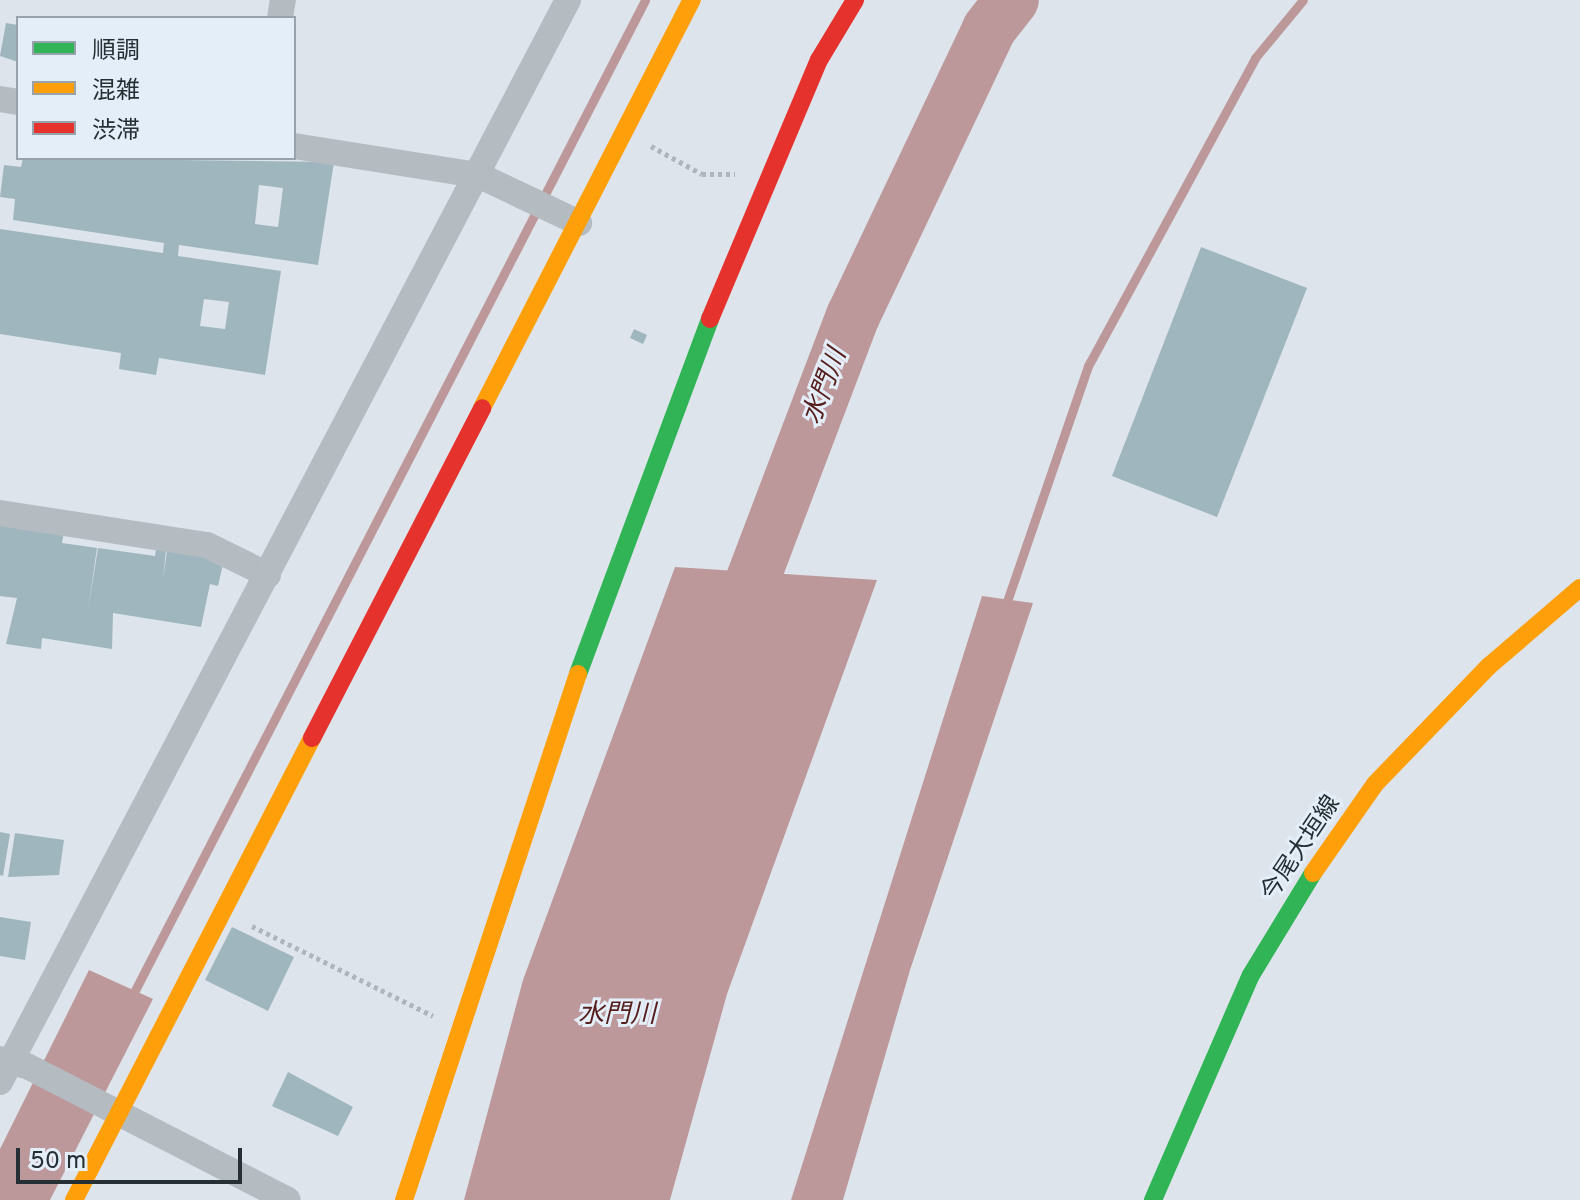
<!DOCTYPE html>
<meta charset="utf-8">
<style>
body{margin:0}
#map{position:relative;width:1580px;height:1200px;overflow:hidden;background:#dee4eb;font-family:Overpass,"Noto Sans JP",sans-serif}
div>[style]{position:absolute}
.water>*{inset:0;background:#bc989a}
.stream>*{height:9px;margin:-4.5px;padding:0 4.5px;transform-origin:4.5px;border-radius:4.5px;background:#bc989a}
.river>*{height:54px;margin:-27px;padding:0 27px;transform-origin:27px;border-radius:27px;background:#bc989a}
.building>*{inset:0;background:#9fb6be}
.path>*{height:5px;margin-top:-2.5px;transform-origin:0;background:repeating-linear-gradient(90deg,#aeb5bb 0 4px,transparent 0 8px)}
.street>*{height:26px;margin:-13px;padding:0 13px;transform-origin:13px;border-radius:13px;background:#b4bbc1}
.fast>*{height:18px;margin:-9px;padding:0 9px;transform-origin:9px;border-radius:9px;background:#30b455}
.slow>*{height:18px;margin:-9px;padding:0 9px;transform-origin:9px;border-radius:9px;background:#ff9f0a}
.jam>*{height:18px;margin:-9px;padding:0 9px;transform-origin:9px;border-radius:9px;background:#e5322d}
span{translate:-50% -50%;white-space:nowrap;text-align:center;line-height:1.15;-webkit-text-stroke:6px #e4eef9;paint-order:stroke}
.street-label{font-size:24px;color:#263034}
.water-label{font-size:26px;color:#551e1b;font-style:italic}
.legend{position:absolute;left:16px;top:16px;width:280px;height:144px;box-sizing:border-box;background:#e4eef9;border:2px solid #98a2aa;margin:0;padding:10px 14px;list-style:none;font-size:24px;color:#263034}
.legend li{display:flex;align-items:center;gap:16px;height:40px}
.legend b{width:40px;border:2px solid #98a2aa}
.scale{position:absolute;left:16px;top:1148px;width:226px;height:36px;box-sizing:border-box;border:4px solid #263034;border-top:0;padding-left:10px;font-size:24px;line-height:28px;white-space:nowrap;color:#263034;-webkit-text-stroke:6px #e4eef9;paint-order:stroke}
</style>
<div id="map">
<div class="water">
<div style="clip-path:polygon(675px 567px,877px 580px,727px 994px,670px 1200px,464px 1200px,523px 980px)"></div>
<div style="clip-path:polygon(982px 596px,1033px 603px,910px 970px,843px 1200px,791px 1200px)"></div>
<div style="clip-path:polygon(89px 970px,153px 999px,50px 1200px,0 1200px,0 1149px)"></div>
</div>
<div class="stream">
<div style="left:1004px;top:610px;width:258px;rotate:-71deg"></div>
<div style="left:1088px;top:366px;width:350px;rotate:-61.5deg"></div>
<div style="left:1255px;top:58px;width:75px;rotate:-50.4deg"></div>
<div style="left:130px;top:1000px;width:1125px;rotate:-62.75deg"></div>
</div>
<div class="river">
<div style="left:729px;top:642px;width:349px;rotate:-69.2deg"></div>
<div style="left:853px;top:316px;width:318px;rotate:-64.6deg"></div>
<div style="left:989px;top:29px;width:37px;rotate:-52deg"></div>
</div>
<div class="building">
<div style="clip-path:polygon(6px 23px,18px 25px,18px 62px,0 56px)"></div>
<div style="clip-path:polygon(evenodd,23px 158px,334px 162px,318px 265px,179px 245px,178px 256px,281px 271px,265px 375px,159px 358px,156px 375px,119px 369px,121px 353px,0 334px,0 229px,163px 253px,164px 243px,13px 220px,15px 199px,0 197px,4px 165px,21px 167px,23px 158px,259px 185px,283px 188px,278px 227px,255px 224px,259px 185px,23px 158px,204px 299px,229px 302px,225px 329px,200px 326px,204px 299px)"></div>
<div style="clip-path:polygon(1201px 247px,1307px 288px,1217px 517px,1112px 476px)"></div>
<div style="clip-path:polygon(634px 329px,647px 335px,643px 344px,630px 338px)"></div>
<div style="clip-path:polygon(0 522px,64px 531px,62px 543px,97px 548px,88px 610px,98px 548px,155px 556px,156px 549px,166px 550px,163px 579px,167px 551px,216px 558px,223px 564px,218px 586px,210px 584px,201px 627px,113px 613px,112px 649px,42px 638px,41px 649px,6px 644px,17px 598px,0 596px)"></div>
<div style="clip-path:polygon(0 832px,10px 834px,3px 876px,0 875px)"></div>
<div style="clip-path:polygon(15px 833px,64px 840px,59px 875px,8px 877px)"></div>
<div style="clip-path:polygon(0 917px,31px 922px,25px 960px,0 956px)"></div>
<div style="clip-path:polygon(232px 927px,294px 957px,268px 1011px,205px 980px)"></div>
<div style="clip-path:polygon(288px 1072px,353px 1107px,338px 1136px,272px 1106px)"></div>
</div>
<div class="path">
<div style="left:651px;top:146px;width:58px;rotate:28.8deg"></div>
<div style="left:702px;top:174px;width:33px"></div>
<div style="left:252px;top:926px;width:202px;rotate:26.4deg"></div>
</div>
<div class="street">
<div style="left:280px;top:18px;width:18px;rotate:-81deg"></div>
<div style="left:0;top:99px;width:18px;rotate:9deg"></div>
<div style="left:294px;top:146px;width:186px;rotate:9deg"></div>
<div style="left:478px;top:175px;width:112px;rotate:25.4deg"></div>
<div style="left:0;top:513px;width:209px;rotate:8.8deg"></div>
<div style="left:207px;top:545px;width:68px;rotate:26.2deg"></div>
<div style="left:0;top:1059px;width:28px;rotate:15deg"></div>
<div style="left:27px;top:1066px;width:293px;rotate:27.2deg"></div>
<div style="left:0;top:1082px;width:1222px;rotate:-62.3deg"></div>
</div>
<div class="fast">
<div style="left:578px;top:674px;width:379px;rotate:-69.6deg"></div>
<div style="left:1153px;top:1200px;width:245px;rotate:-66.5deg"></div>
<div style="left:1251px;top:975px;width:119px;rotate:-58.7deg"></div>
</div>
<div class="slow">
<div style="left:482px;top:408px;width:459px;rotate:-62.8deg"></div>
<div style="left:1313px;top:873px;width:108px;rotate:-55.1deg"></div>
<div style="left:1375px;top:784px;width:164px;rotate:-46deg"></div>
<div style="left:1489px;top:666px;width:120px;rotate:-40.6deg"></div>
<div style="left:74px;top:1200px;width:520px;rotate:-62.74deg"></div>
<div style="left:404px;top:1200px;width:554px;rotate:-71.7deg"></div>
</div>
<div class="jam">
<div style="left:710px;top:319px;width:281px;rotate:-67.2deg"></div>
<div style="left:819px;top:60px;width:70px;rotate:-59deg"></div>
<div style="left:312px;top:738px;width:371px;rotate:-62.7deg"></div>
</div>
<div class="street-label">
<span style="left:1302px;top:849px;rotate:-56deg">今尾大垣線</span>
</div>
<div class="water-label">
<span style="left:826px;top:387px;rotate:-69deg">水門川</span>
<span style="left:617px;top:1016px">水門川</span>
</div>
<ul class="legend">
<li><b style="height:10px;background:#30b455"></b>順調</li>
<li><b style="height:10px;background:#ff9f0a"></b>混雑</li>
<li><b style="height:10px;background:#e5322d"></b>渋滞</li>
</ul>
<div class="scale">50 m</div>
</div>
